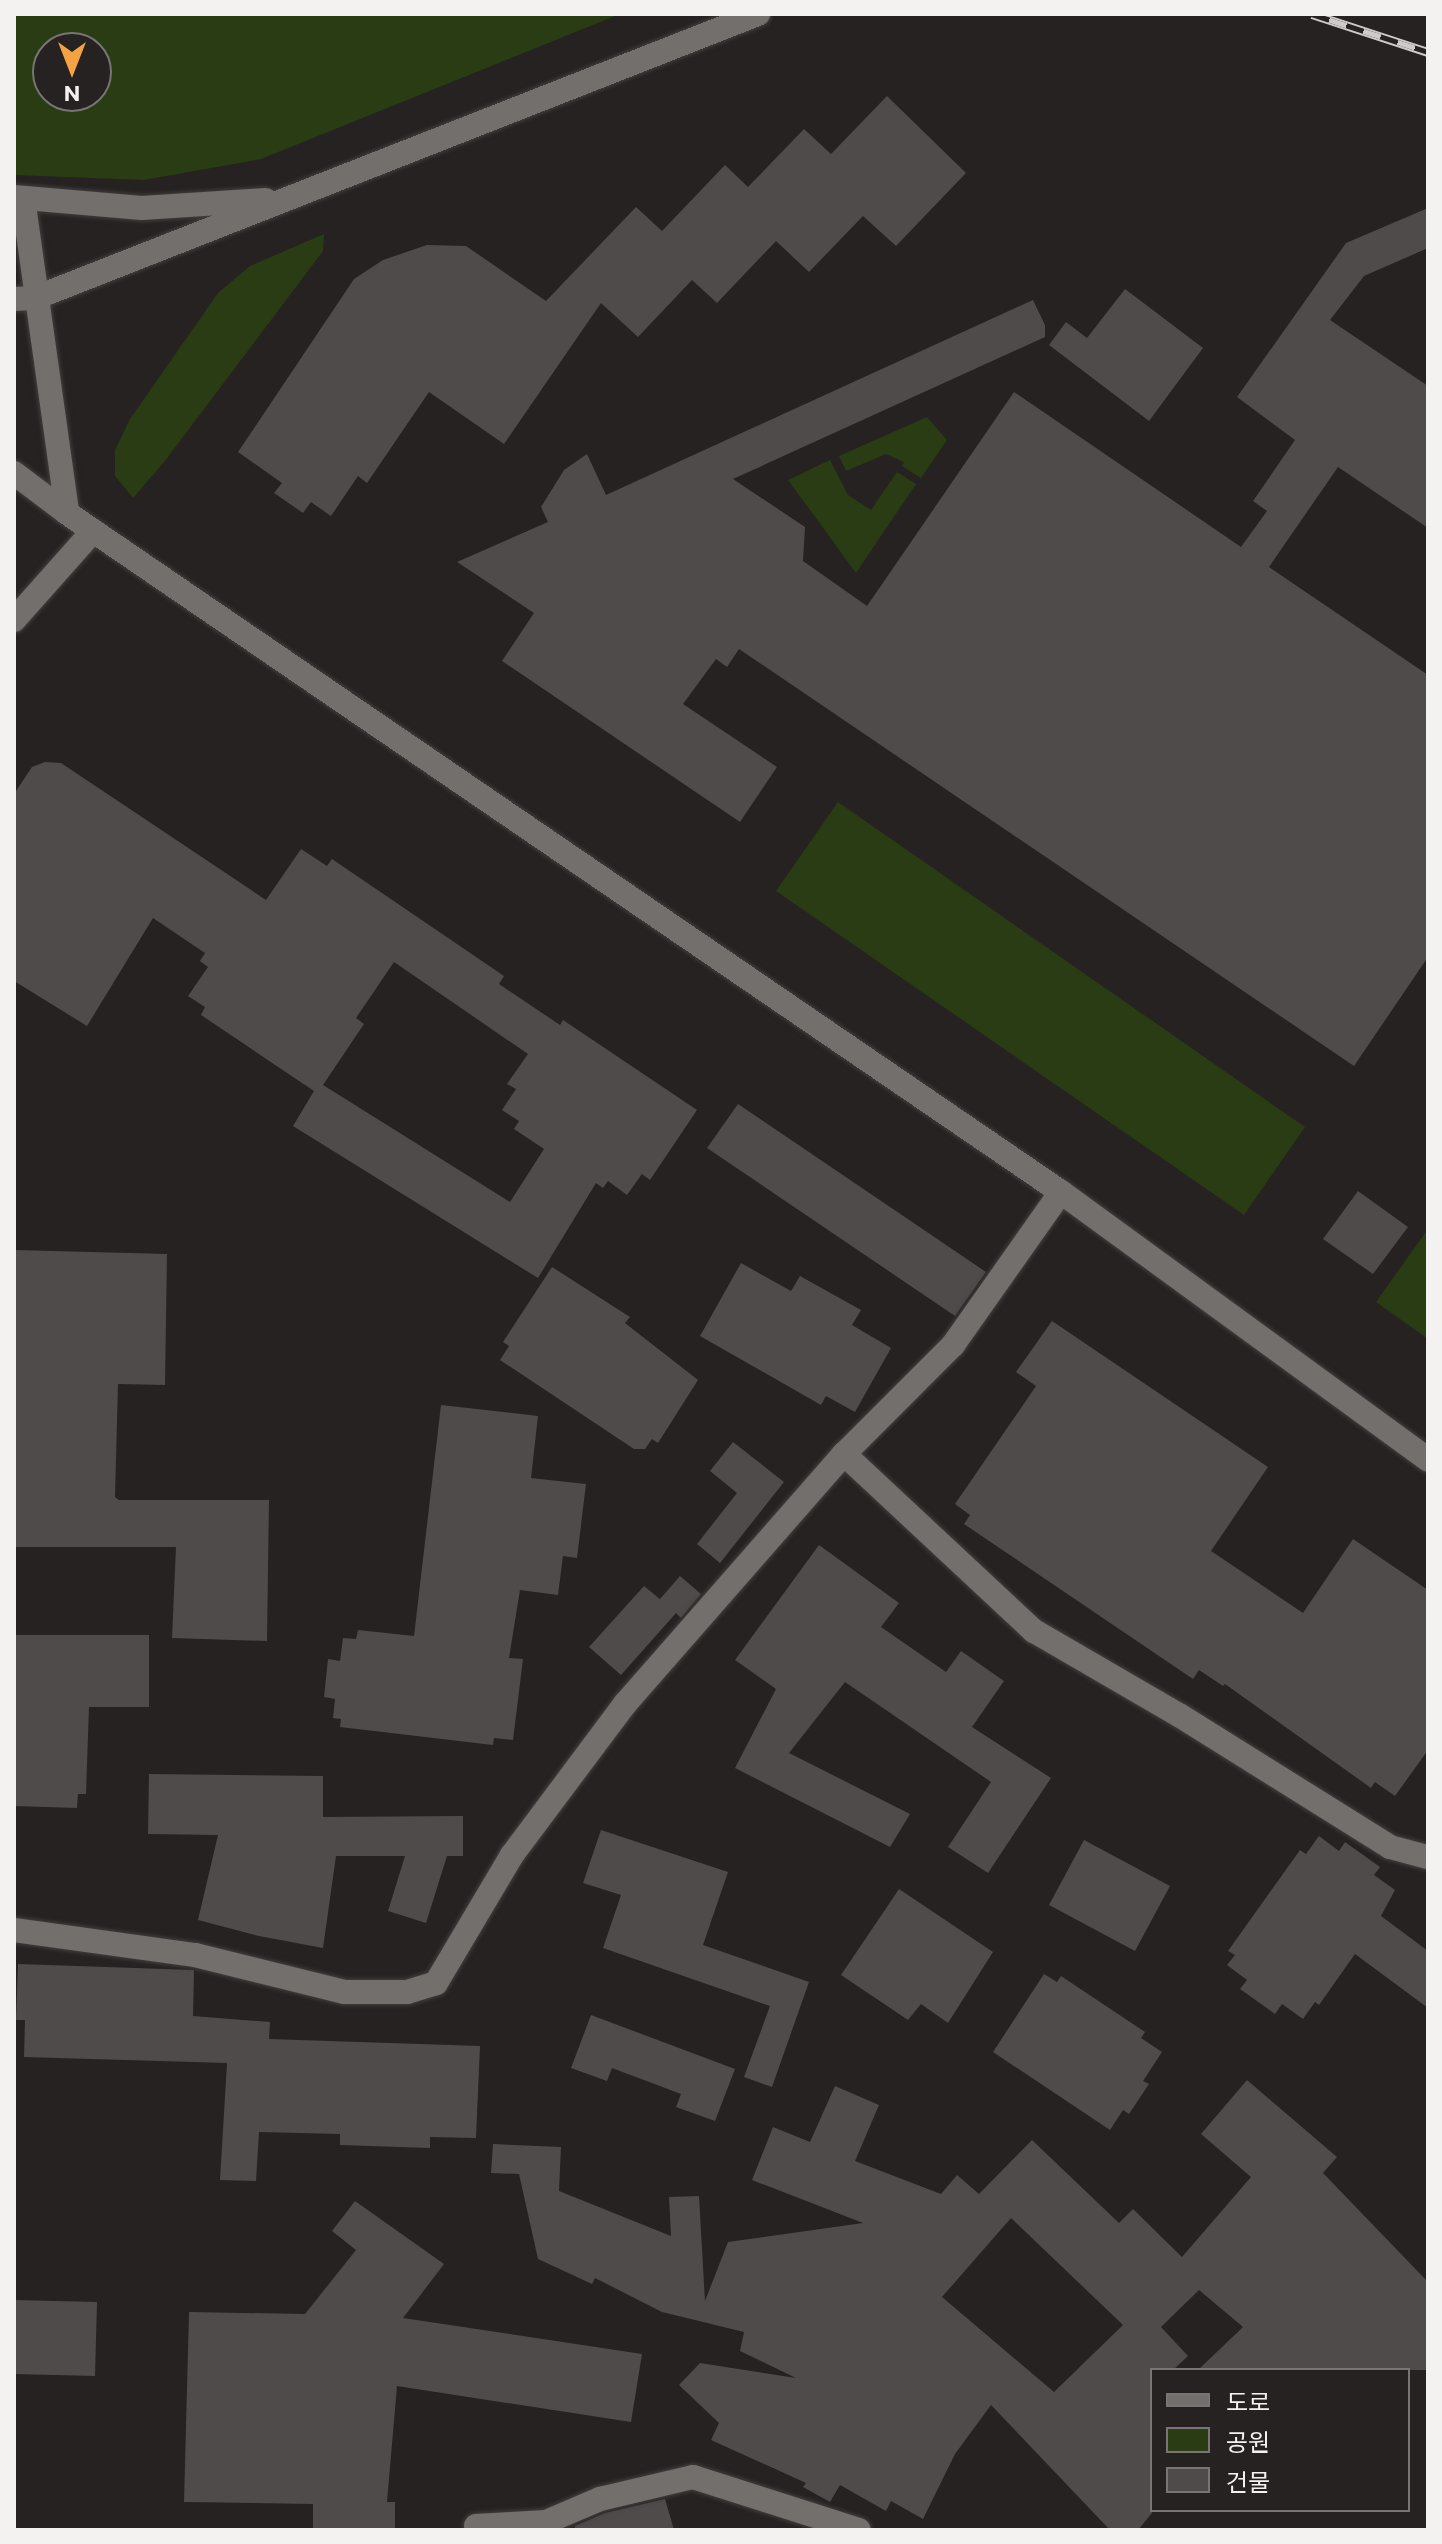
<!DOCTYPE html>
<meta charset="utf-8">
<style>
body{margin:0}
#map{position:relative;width:1442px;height:2544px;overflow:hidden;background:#252221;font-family:Commissioner,"Noto Sans KR",sans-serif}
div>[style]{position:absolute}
.green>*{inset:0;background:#293c13}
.building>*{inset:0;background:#4e4b4a}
.roads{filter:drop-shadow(0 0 2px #413e3d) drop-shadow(0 0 2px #413e3d)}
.minor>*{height:24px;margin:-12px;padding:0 12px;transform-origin:12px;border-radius:12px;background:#726f6d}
.secondary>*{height:24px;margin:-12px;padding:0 12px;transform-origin:12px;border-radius:12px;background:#726f6d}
.rail>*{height:9px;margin-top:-4.5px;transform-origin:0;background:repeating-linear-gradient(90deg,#252221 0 18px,#cdcac9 0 36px);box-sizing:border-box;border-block:2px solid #cdcac9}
span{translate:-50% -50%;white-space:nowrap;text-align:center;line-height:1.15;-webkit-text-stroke:8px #252221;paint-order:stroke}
.frame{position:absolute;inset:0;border:16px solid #f4f2f1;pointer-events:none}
.legend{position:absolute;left:1150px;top:2368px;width:260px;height:144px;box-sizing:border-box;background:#252221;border:2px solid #787574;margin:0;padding:10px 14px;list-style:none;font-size:24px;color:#f4f2f1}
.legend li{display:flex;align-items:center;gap:16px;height:40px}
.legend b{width:40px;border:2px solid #787574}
.north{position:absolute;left:32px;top:32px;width:80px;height:80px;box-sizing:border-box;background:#252221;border:2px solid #787574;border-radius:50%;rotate:180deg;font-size:22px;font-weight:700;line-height:32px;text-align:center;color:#f4f2f1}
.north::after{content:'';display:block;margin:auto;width:28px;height:36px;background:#f4a344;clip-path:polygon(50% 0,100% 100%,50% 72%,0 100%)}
</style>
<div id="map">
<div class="green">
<div style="clip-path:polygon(evenodd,14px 14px,620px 14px,261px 159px,144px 180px,14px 175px,14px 14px,48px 48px,96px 48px,96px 96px,48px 96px,48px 48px)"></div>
<div style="clip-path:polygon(324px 234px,323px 251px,165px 461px,133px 498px,115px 476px,115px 450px,130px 419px,218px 293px,250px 266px)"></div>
<div style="clip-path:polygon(927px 417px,947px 440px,921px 478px,902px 466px,904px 462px,886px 454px,846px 471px,839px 456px)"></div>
<div style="clip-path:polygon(830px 460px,848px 495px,871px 510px,897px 472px,916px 484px,856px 573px,788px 480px)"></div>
<div style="clip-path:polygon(838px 802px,1305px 1127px,1244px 1215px,776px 891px)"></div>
<div style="clip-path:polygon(1428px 1229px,1428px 1339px,1376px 1302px)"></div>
</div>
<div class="building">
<div style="clip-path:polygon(887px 96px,966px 173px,896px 246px,863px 216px,809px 272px,776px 241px,717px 303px,692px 280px,638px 337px,601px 303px,504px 444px,429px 392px,367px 483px,358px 476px,331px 516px,311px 502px,303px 513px,274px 493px,282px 483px,238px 452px,354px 279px,383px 260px,427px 245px,466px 246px,546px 301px,636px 207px,662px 231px,725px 165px,748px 187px,804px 129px,831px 154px)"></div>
<div style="clip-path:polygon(1428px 208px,1428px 248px,1364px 276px,1330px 320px,1428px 386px,1428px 528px,1338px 467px,1269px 567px,1428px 675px,1428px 957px,1354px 1066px,739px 649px,727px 667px,716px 659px,683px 704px,777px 767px,740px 822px,502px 661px,534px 613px,457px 562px,548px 522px,541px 507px,564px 470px,587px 454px,606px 495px,1033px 300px,1045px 325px,1045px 337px,733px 479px,805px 527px,803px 561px,867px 606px,1014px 392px,1241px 547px,1267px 511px,1253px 501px,1295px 440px,1237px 397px,1346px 243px)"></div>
<div style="clip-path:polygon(1125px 289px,1203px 348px,1149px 421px,1049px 345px,1066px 322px,1087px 338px)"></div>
<div style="clip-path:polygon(evenodd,45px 762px,61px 763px,266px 900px,301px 849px,327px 866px,332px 859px,504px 976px,499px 984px,560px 1025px,563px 1020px,697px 1110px,650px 1180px,642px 1174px,627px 1195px,608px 1181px,603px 1188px,596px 1183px,538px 1278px,293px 1126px,314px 1091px,201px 1015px,205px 1007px,188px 996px,208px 967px,200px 961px,205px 953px,153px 918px,87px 1026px,14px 981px,14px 794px,32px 767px,45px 762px,394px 962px,528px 1054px,507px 1084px,516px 1089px,502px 1110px,519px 1121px,514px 1129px,544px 1149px,510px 1202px,323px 1085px,364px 1024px,356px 1018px,394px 962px)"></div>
<div style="clip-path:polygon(738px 1104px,986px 1272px,955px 1316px,707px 1148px)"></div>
<div style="clip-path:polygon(1358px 1191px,1408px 1227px,1373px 1274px,1323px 1239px)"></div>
<div style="clip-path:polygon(14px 1250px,167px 1254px,165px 1385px,118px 1384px,115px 1497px,119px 1500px,269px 1500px,267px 1641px,172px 1638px,176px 1547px,14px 1547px)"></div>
<div style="clip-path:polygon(741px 1263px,791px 1291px,800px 1276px,861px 1310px,852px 1325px,891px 1348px,855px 1412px,826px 1396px,821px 1405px,700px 1336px)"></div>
<div style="clip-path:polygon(552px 1267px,630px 1317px,625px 1323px,698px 1380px,658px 1443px,652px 1439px,645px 1449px,634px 1449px,500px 1360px,509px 1346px,503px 1342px)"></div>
<div style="clip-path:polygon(1052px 1321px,1268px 1467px,1211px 1551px,1303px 1613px,1353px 1539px,1428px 1590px,1428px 1750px,1395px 1796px,1375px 1782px,1371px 1788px,1225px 1684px,1223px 1686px,1199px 1670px,1193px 1679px,964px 1524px,970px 1515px,955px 1504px,1036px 1386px,1016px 1372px)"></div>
<div style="clip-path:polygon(441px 1405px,538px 1416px,531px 1478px,586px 1484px,577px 1558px,563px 1556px,558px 1595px,520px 1590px,509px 1658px,523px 1659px,513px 1740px,494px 1738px,493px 1745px,340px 1727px,341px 1719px,333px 1718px,335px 1699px,324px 1697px,328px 1659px,340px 1661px,343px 1638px,356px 1639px,358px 1630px,414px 1636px)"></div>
<div style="clip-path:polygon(733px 1442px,784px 1482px,720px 1563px,697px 1544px,737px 1493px,710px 1471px)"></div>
<div style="clip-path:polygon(819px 1545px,899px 1603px,881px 1627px,946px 1672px,961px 1651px,1004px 1681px,972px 1727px,1051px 1778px,988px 1873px,948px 1847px,991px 1782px,845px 1682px,789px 1753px,910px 1814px,890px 1847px,735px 1768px,776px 1689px,735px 1660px)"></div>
<div style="clip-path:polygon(680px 1576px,701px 1594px,681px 1618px,676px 1613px,621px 1675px,589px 1647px,644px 1586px,666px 1604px,660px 1599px)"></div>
<div style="clip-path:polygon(14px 1635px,149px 1635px,149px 1707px,89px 1707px,86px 1794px,78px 1794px,77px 1808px,14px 1806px)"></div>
<div style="clip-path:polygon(149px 1774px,323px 1776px,323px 1817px,463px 1816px,463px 1856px,447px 1856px,426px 1923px,388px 1911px,405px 1856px,336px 1856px,323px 1948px,259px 1936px,198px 1920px,218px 1835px,148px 1834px)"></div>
<div style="clip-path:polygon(601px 1830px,728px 1872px,703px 1945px,809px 1982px,772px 2087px,744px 2077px,770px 2006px,603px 1948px,621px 1895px,583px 1883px)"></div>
<div style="clip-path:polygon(1319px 1836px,1339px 1851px,1345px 1842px,1380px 1867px,1374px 1875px,1395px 1890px,1381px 1916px,1428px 1951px,1428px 2008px,1355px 1954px,1319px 2005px,1315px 2002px,1303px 2019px,1282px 2004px,1275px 2014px,1240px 1989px,1247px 1980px,1227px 1965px,1235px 1955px,1228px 1951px,1300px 1850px,1306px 1854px)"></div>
<div style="clip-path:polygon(1084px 1840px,1170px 1886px,1135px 1951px,1049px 1905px)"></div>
<div style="clip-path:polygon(899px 1889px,993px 1952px,948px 2023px,921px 2004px,908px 2020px,841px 1975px)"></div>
<div style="clip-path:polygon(18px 1964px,194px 1970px,193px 2016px,270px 2022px,269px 2039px,480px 2046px,476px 2138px,430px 2137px,430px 2148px,340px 2145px,340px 2134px,259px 2132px,256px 2181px,220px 2180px,227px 2063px,24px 2057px,25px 2020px,16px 2020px)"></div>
<div style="clip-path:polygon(1044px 1974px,1057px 1982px,1061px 1976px,1145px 2032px,1141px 2038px,1162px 2052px,1143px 2081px,1149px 2084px,1129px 2114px,1123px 2110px,1110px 2130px,993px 2052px)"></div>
<div style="clip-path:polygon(591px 2015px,735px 2069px,715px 2121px,676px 2107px,681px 2094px,612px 2068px,607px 2081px,571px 2068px)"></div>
<div style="clip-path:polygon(evenodd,1247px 2080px,1337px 2157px,1323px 2173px,1428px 2282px,1428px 2370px,1198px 2370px,1243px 2327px,1199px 2290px,1161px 2327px,1188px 2356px,1173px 2370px,1152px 2370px,1152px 2513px,1138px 2530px,1110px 2530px,991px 2405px,955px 2454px,923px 2519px,891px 2501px,886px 2511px,840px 2485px,830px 2502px,803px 2487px,806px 2483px,711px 2440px,719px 2423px,679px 2385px,700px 2363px,796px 2378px,740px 2351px,744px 2332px,662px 2312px,595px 2278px,592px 2284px,538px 2259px,519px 2174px,491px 2173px,493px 2144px,561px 2147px,559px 2191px,671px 2236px,669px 2197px,699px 2196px,705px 2301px,728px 2242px,863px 2223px,752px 2180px,773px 2127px,810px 2142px,835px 2086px,879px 2105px,855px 2161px,941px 2194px,957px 2175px,979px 2194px,1032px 2140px,1119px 2223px,1133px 2209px,1182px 2257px,1251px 2177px,1201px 2134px,1247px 2080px,1011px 2218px,1123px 2325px,1054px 2392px,942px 2297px,1011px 2218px)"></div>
<div style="clip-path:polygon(355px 2201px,444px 2264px,403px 2318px,642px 2354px,631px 2422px,397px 2386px,387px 2502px,395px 2502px,395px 2530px,313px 2530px,313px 2504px,184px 2502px,189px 2312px,305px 2314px,356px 2250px,332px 2231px)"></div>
<div style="clip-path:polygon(14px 2300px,97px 2302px,95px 2376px,14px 2374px)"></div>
<div style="clip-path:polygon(665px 2499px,674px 2530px,575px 2530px,575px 2526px,605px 2513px)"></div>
</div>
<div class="roads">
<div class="minor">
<div style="left:844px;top:1454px;width:260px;rotate:43deg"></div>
<div style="left:1034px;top:1631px;width:168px;rotate:30.1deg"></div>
<div style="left:1179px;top:1715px;width:249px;rotate:32deg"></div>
<div style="left:1390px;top:1847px;width:39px;rotate:15deg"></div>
<div style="left:14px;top:1930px;width:183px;rotate:7.9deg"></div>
<div style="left:195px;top:1955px;width:154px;rotate:13.9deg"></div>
<div style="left:345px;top:1992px;width:62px"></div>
<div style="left:407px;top:1992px;width:30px;rotate:-17deg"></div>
<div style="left:436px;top:1983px;width:149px;rotate:-59.3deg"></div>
<div style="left:512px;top:1855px;width:189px;rotate:-53.2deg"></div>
<div style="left:625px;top:1704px;width:332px;rotate:-48.8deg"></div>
<div style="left:844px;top:1454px;width:154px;rotate:-45deg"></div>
<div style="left:953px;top:1345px;width:187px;rotate:-54.8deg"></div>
<div style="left:476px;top:2526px;width:70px;rotate:-3.3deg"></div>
<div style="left:546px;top:2522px;width:59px;rotate:-23.1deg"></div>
<div style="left:600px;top:2499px;width:96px;rotate:-13.3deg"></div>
<div style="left:693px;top:2477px;width:174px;rotate:17.7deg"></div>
</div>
<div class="secondary">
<div style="left:14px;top:197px;width:128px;rotate:4.9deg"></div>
<div style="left:142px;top:208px;width:124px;rotate:-3.7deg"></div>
<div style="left:23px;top:198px;width:318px;rotate:82deg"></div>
<div style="left:14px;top:299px;width:21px;rotate:-3deg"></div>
<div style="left:35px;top:298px;width:777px;rotate:-21.45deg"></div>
<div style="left:14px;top:473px;width:66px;rotate:37deg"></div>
<div style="left:67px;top:513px;width:1204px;rotate:34.34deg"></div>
<div style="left:1061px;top:1192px;width:454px;rotate:36.1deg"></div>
<div style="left:14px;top:620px;width:119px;rotate:-48.4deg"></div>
</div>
</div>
<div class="rail">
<div style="left:1312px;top:14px;width:122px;rotate:18.1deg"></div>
</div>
<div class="frame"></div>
<ul class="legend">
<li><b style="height:10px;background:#726f6d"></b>도로</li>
<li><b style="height:22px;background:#293c13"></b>공원</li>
<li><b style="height:22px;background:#4e4b4a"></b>건물</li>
</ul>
<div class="north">N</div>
</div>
